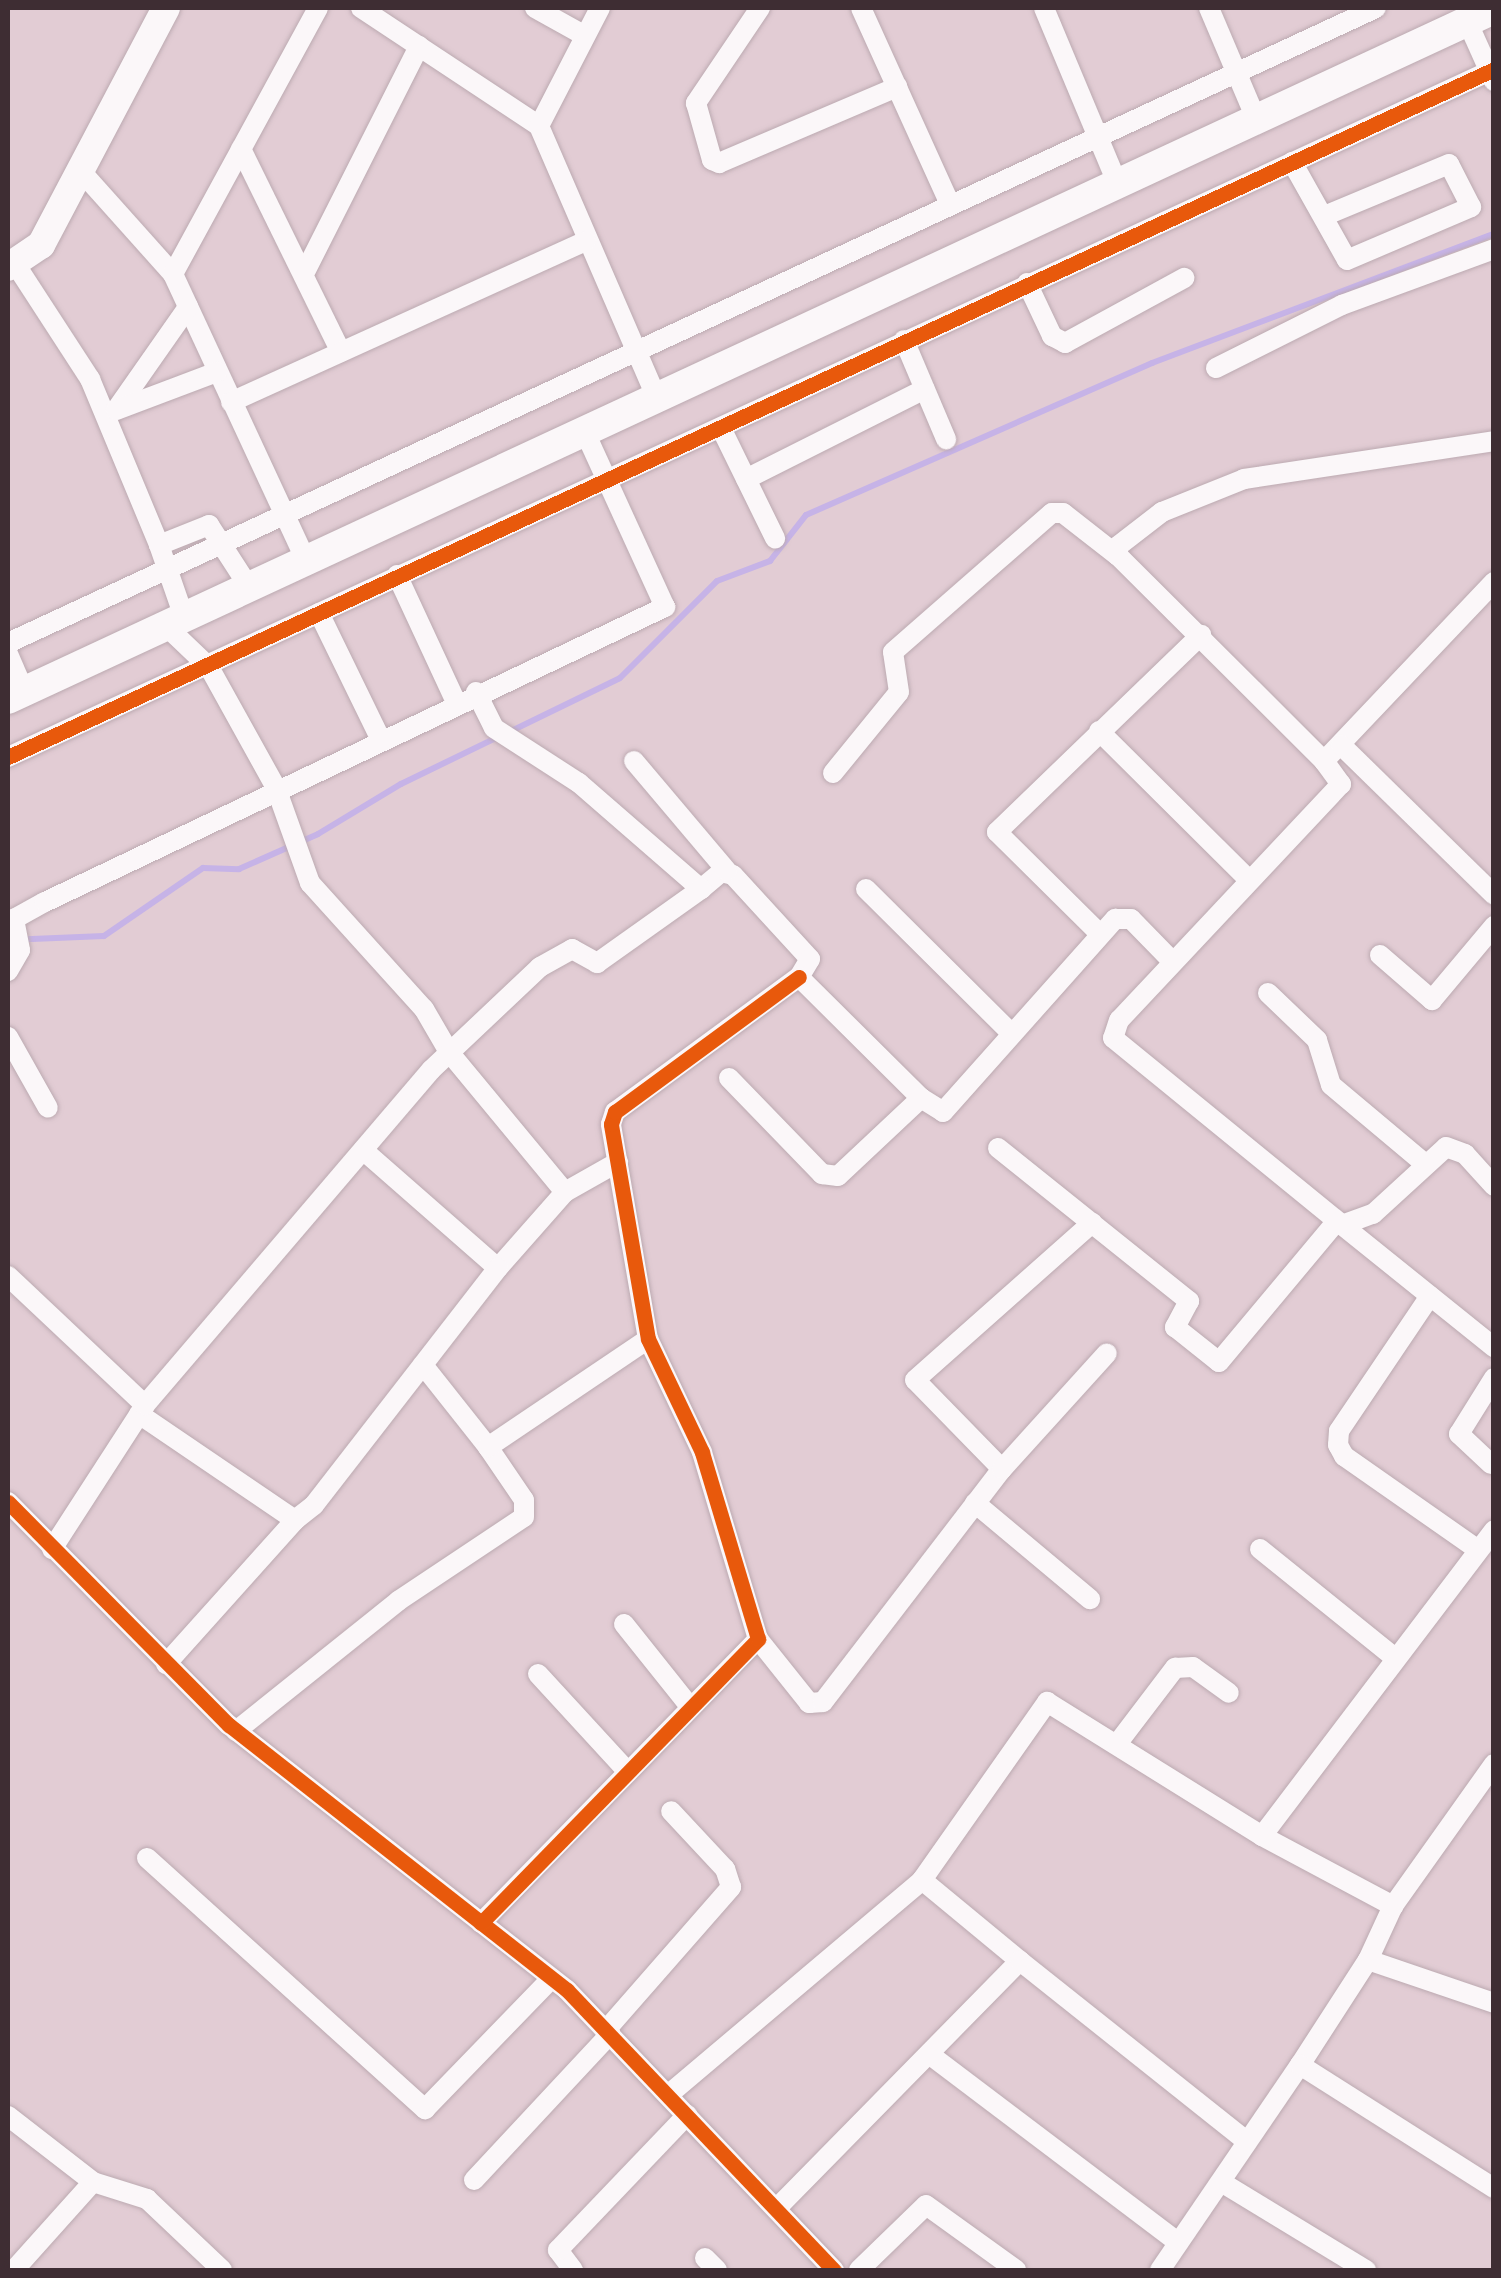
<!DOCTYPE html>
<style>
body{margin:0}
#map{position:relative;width:1501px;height:2278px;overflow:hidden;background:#e2ccd4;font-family:Roboto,sans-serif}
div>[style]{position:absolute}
.stream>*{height:6px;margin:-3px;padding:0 3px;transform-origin:3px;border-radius:3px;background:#c6b3e7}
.roads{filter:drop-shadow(0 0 2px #bcaab1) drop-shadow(0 0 2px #bcaab1)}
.minor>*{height:20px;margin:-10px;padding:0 10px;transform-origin:10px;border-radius:10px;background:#fbf7f9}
.tertiary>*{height:28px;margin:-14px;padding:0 14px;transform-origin:14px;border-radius:14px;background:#fbf7f9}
.secondary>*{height:30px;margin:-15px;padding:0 15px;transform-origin:15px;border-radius:15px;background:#fbf7f9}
.cycleway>*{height:15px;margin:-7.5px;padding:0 7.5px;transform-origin:7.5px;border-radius:7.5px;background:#e8590c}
span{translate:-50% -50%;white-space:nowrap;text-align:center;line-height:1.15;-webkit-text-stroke:9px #facfdd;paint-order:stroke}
.frame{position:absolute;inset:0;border:10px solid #3e2d33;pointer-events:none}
</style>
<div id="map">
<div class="stream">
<div style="left:509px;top:732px;width:123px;rotate:-25.9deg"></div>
<div style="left:620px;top:678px;width:137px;rotate:-45deg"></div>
<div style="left:717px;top:581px;width:57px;rotate:-20.7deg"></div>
<div style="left:770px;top:561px;width:58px;rotate:-52deg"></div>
<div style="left:806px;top:515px;width:378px;rotate:-23.7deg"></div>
<div style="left:1152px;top:363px;width:366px;rotate:-20.7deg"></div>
<div style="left:8px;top:940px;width:96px;rotate:-2.4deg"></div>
<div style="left:104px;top:936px;width:120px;rotate:-34.5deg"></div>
<div style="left:203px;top:868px;width:36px;rotate:2deg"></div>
<div style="left:239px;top:869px;width:86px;rotate:-23.9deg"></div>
<div style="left:318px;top:834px;width:97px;rotate:-31.1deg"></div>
<div style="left:401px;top:784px;width:108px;rotate:-25.9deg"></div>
</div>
<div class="roads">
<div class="minor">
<div style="left:361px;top:8px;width:214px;rotate:33.5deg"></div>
<div style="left:539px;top:126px;width:297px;rotate:66.6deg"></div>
<div style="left:535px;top:8px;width:54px;rotate:29deg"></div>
<div style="left:760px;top:8px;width:115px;rotate:124deg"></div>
<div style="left:696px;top:103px;width:59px;rotate:74.3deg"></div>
<div style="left:712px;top:160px;width:8px;rotate:23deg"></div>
<div style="left:719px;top:163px;width:194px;rotate:-23.1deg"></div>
<div style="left:861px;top:8px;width:215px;rotate:65.6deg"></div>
<div style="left:1044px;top:8px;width:192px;rotate:67.3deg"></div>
<div style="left:1209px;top:8px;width:123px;rotate:67deg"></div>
<div style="left:1467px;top:21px;width:66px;rotate:65.8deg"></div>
<div style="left:539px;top:126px;width:133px;rotate:-62.7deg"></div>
<div style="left:241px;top:149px;width:226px;rotate:63.8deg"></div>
<div style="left:1292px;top:162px;width:112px;rotate:60.7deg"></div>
<div style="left:1347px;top:260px;width:135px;rotate:-23.1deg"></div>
<div style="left:1471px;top:207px;width:48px;rotate:-117.1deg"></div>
<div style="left:1449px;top:164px;width:135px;rotate:157.4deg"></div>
<div style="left:80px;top:170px;width:140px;rotate:48.2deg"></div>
<div style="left:173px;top:274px;width:316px;rotate:65.1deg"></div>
<div style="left:14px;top:262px;width:140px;rotate:57deg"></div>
<div style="left:90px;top:379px;width:180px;rotate:67.4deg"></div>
<div style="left:306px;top:270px;width:251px;rotate:-63.2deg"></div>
<div style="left:173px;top:274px;width:303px;rotate:-61.4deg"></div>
<div style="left:1027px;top:283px;width:59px;rotate:64.7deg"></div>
<div style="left:1052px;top:336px;width:15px;rotate:28deg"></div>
<div style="left:1065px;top:343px;width:136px;rotate:-28.6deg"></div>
<div style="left:904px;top:340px;width:108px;rotate:67deg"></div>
<div style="left:1216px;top:368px;width:141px;rotate:-26.6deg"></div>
<div style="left:1342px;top:305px;width:162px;rotate:-20.2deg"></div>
<div style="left:231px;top:402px;width:390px;rotate:-24.4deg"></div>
<div style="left:116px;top:410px;width:126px;rotate:-55deg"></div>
<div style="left:116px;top:410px;width:108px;rotate:-20.6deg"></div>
<div style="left:721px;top:428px;width:123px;rotate:63.9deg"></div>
<div style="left:746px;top:479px;width:200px;rotate:-26.7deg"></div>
<div style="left:397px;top:575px;width:140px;rotate:65.1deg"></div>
<div style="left:1494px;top:582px;width:247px;rotate:133.5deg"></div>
<div style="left:1324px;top:761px;width:29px;rotate:54deg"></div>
<div style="left:1341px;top:784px;width:324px;rotate:133.2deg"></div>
<div style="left:1119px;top:1020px;width:19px;rotate:108deg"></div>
<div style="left:1113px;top:1038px;width:296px;rotate:39.2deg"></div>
<div style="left:1342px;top:1225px;width:33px;rotate:-20deg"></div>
<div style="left:1373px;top:1214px;width:99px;rotate:-42.5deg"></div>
<div style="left:1446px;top:1147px;width:20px;rotate:20deg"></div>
<div style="left:1465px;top:1154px;width:43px;rotate:47.8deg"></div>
<div style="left:319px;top:613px;width:139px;rotate:64deg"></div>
<div style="left:184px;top:617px;width:76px;rotate:-109.1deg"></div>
<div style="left:159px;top:545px;width:54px;rotate:-21.8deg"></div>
<div style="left:209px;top:525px;width:74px;rotate:57.2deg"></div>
<div style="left:166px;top:626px;width:59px;rotate:43.6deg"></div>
<div style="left:209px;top:667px;width:138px;rotate:61deg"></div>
<div style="left:276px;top:788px;width:101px;rotate:70.3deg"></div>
<div style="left:310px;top:883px;width:170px;rotate:47.9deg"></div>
<div style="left:424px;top:1009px;width:50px;rotate:59.8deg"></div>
<div style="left:449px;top:1052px;width:182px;rotate:50.4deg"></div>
<div style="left:8px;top:643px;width:1508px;rotate:-24.9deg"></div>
<div style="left:8px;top:654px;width:40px;rotate:66.6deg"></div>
<div style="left:476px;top:692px;width:40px;rotate:63.4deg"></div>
<div style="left:494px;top:728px;width:101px;rotate:32.9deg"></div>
<div style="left:579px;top:783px;width:162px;rotate:41deg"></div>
<div style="left:701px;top:889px;width:26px;rotate:-40deg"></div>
<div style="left:721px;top:872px;width:12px;rotate:14deg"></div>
<div style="left:733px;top:875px;width:114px;rotate:47.5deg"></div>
<div style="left:810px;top:959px;width:21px;rotate:121deg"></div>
<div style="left:799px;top:977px;width:172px;rotate:44.8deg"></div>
<div style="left:1099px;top:731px;width:211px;rotate:44.8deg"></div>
<div style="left:1341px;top:745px;width:214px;rotate:44.4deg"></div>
<div style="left:8px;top:757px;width:1638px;rotate:-24.84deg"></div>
<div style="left:634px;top:761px;width:144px;rotate:49.8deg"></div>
<div style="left:1324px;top:761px;width:291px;rotate:-135.1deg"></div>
<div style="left:1118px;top:556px;width:10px;rotate:-90deg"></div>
<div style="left:1118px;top:546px;width:56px;rotate:-37.7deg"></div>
<div style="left:1162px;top:512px;width:88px;rotate:-21.9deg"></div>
<div style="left:1244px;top:479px;width:253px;rotate:-8.6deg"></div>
<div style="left:833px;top:773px;width:104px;rotate:-50.8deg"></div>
<div style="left:899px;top:692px;width:40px;rotate:-98.5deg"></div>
<div style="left:893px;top:652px;width:211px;rotate:-41.2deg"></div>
<div style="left:1052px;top:513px;width:11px"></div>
<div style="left:1063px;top:513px;width:70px;rotate:38deg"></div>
<div style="left:866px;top:889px;width:204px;rotate:44.8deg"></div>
<div style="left:1100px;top:934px;width:145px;rotate:-135.3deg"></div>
<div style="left:997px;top:832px;width:284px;rotate:-44deg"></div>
<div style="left:1380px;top:955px;width:69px;rotate:40.9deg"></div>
<div style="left:1432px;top:1000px;width:97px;rotate:-50deg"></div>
<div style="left:8px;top:971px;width:24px;rotate:-60deg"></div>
<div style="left:20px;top:950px;width:32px;rotate:-101deg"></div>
<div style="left:14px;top:919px;width:35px;rotate:-29deg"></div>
<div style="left:45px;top:902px;width:687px;rotate:-25.45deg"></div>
<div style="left:665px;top:607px;width:192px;rotate:-114.6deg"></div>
<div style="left:1268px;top:993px;width:68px;rotate:43.8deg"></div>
<div style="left:1317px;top:1040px;width:47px;rotate:72.7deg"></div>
<div style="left:1331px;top:1085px;width:121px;rotate:40deg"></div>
<div style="left:8px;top:1037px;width:81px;rotate:60.6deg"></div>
<div style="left:729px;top:1078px;width:134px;rotate:45.9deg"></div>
<div style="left:822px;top:1174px;width:16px;rotate:7deg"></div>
<div style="left:838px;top:1176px;width:114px;rotate:-43.2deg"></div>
<div style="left:921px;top:1098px;width:26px;rotate:32deg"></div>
<div style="left:943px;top:1112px;width:259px;rotate:-48.3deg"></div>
<div style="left:1115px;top:919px;width:16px"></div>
<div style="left:1131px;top:919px;width:59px;rotate:45.7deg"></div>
<div style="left:998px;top:1148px;width:245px;rotate:38.7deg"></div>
<div style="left:1189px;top:1301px;width:30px;rotate:118deg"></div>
<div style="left:1175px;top:1327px;width:56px;rotate:38.5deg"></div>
<div style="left:1219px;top:1362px;width:182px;rotate:-50.1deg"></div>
<div style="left:363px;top:1150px;width:179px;rotate:41.2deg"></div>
<div style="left:498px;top:1268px;width:101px;rotate:-48.6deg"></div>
<div style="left:565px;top:1192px;width:61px;rotate:-29.5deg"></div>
<div style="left:1342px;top:1225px;width:195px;rotate:38.8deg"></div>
<div style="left:8px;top:1276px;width:188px;rotate:43.3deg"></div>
<div style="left:1430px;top:1296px;width:163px;rotate:124deg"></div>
<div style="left:1339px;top:1431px;width:14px;rotate:94deg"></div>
<div style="left:1338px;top:1445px;width:13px;rotate:61deg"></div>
<div style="left:1344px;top:1456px;width:162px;rotate:35deg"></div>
<div style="left:423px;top:1365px;width:105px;rotate:51.6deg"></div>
<div style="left:139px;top:1414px;width:189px;rotate:34.2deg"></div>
<div style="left:295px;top:1520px;width:24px;rotate:-38deg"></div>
<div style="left:314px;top:1505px;width:300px;rotate:-52.2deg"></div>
<div style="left:1491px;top:1464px;width:44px;rotate:-136.8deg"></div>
<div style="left:1459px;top:1434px;width:66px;rotate:-58deg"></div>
<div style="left:1002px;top:1469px;width:124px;rotate:-134.3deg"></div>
<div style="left:915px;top:1380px;width:237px;rotate:-41.6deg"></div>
<div style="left:8px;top:1502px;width:314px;rotate:45.3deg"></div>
<div style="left:229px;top:1725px;width:429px;rotate:38.1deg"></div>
<div style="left:567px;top:1990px;width:387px;rotate:46.4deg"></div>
<div style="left:975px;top:1503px;width:150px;rotate:39.9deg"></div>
<div style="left:52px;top:1549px;width:171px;rotate:-57.1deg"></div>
<div style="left:145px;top:1405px;width:440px;rotate:-49.5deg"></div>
<div style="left:431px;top:1070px;width:150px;rotate:-43.4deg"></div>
<div style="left:540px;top:967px;width:37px;rotate:-29deg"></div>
<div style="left:572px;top:949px;width:29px;rotate:29deg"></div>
<div style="left:597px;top:963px;width:128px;rotate:-35.4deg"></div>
<div style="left:1260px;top:1549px;width:174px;rotate:38.9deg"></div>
<div style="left:624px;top:1624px;width:107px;rotate:51.4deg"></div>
<div style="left:758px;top:1639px;width:82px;rotate:51.4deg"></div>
<div style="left:809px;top:1703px;width:14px;rotate:-4deg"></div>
<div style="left:823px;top:1702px;width:294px;rotate:-52.5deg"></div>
<div style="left:1002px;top:1469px;width:156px;rotate:-47.8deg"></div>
<div style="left:166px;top:1664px;width:193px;rotate:-48.1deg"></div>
<div style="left:538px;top:1674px;width:133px;rotate:47.4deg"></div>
<div style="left:236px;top:1731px;width:208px;rotate:-38.7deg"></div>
<div style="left:398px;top:1601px;width:151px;rotate:-33.7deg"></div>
<div style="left:524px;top:1517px;width:17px;rotate:-90deg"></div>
<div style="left:524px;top:1500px;width:64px;rotate:-124.2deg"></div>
<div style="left:488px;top:1447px;width:193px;rotate:-34deg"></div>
<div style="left:1117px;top:1744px;width:96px;rotate:-52.7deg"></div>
<div style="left:1175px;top:1668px;width:18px;rotate:-3deg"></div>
<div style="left:1193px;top:1667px;width:44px;rotate:35.8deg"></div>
<div style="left:1262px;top:1836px;width:384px;rotate:-52.8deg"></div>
<div style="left:147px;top:1858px;width:375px;rotate:42.1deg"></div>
<div style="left:425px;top:2109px;width:182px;rotate:-45.9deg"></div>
<div style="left:922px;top:1880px;width:127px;rotate:39.6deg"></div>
<div style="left:481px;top:1923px;width:397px;rotate:-45.7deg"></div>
<div style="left:758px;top:1639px;width:195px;rotate:-106.7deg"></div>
<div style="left:702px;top:1452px;width:125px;rotate:-115.5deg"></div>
<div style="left:648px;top:1339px;width:218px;rotate:-99.8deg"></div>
<div style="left:611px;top:1124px;width:13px;rotate:-72deg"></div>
<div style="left:615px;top:1112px;width:228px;rotate:-36.3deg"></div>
<div style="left:1368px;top:1960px;width:133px;rotate:18.8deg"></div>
<div style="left:606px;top:2030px;width:190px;rotate:-48.8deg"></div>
<div style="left:731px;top:1887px;width:19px;rotate:-108deg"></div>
<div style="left:725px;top:1869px;width:79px;rotate:-133deg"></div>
<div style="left:929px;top:2054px;width:312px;rotate:37.1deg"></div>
<div style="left:1300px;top:2065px;width:125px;rotate:-57.1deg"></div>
<div style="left:1368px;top:1960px;width:60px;rotate:-65.2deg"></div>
<div style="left:668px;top:2095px;width:333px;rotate:-40.2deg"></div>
<div style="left:922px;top:1880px;width:218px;rotate:-54.9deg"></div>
<div style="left:1047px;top:1702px;width:253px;rotate:31.9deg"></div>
<div style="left:1262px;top:1836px;width:149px;rotate:28.1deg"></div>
<div style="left:1393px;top:1906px;width:174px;rotate:-54.6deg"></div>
<div style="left:8px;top:2116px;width:108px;rotate:37.8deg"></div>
<div style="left:93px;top:2182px;width:57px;rotate:17.5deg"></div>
<div style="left:147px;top:2199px;width:103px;rotate:43.4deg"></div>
<div style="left:474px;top:2180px;width:200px;rotate:-47deg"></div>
<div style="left:1221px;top:2182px;width:170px;rotate:31.3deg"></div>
<div style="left:776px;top:2209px;width:348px;rotate:-45.5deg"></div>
<div style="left:1020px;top:1961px;width:289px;rotate:38.5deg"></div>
<div style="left:705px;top:2258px;width:17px;rotate:45deg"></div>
<div style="left:14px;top:2270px;width:118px;rotate:-48.1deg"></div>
<div style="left:573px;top:2270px;width:25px;rotate:-127deg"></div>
<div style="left:558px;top:2250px;width:187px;rotate:-46.3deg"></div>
<div style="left:859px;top:2270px;width:93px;rotate:-44.1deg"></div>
<div style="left:926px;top:2205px;width:111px;rotate:35.8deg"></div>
<div style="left:1160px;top:2270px;width:248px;rotate:-55.7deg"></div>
<div style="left:1300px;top:2065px;width:230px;rotate:32.4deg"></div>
</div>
<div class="tertiary">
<div style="left:8px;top:267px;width:40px;rotate:-34deg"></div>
<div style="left:41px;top:245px;width:268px;rotate:-62.2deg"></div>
</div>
<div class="secondary">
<div style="left:8px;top:699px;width:1638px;rotate:-24.91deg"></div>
</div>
</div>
<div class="cycleway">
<div style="left:8px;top:757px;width:1638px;rotate:-24.84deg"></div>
<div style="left:8px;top:1502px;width:314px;rotate:45.3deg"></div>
<div style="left:229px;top:1725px;width:429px;rotate:38.1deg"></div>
<div style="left:567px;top:1990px;width:387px;rotate:46.4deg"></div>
<div style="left:481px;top:1923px;width:397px;rotate:-45.7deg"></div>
<div style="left:758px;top:1639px;width:195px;rotate:-106.7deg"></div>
<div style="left:702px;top:1452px;width:125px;rotate:-115.5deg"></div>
<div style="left:648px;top:1339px;width:218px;rotate:-99.8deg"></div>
<div style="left:611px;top:1124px;width:13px;rotate:-72deg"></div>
<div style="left:615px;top:1112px;width:228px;rotate:-36.3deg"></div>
</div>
<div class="frame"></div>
</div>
